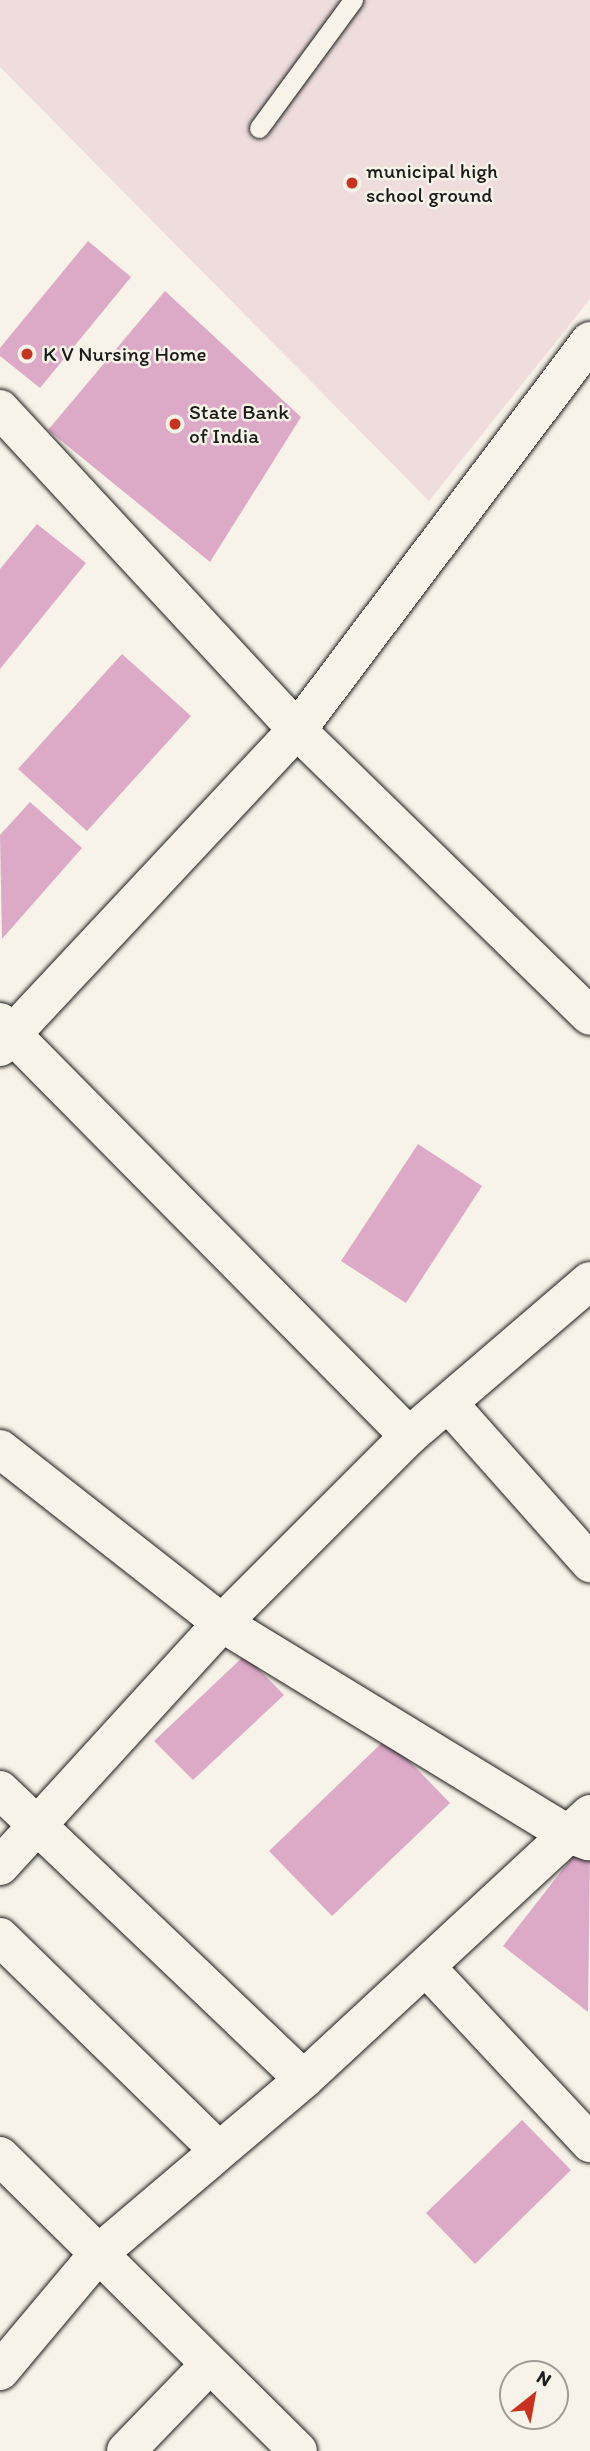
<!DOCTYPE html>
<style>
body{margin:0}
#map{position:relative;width:590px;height:2451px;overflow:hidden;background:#f7f3e8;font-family:Itim,sans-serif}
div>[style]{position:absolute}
.built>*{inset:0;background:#efddde}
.building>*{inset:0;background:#dcaac7}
.roads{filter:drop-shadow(0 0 2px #1c1c1c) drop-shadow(0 0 2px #1c1c1c)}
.lane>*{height:19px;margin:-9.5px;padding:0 9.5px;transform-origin:9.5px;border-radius:9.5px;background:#f7f3e8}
.street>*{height:38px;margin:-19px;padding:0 19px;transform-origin:19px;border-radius:19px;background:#f7f3e8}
.secondary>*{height:38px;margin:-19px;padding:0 19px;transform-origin:19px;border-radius:19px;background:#f7f3e8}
.dots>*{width:19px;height:19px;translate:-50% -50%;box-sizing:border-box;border:4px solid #f7f3e8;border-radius:50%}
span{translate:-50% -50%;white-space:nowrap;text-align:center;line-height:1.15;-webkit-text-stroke:5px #f7f3e8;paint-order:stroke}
.poi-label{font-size:21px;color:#1c1c1c}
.left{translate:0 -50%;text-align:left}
.north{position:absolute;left:499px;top:2360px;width:70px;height:70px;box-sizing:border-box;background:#f7f3e8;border:2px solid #9f9d96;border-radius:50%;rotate:31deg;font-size:19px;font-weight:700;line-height:28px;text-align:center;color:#1c1c1c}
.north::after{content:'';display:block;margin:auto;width:24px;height:32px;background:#c8321e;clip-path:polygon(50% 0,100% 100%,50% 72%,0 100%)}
</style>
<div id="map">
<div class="built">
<div style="clip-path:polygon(0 0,590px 0,590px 299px,429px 501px,0 67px)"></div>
</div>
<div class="building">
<div style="clip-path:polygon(88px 241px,131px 277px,40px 388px,0 356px,0 348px)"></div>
<div style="clip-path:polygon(165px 291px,301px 417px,210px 562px,48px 430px)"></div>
<div style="clip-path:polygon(37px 524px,86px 563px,0 669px,0 569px)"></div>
<div style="clip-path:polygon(122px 654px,191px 716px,87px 831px,18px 769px)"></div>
<div style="clip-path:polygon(30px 802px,82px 848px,2px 939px,0 835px)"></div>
<div style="clip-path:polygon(418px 1144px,482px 1186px,406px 1303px,341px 1261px)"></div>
<div style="clip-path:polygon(245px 1655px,284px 1695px,193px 1780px,154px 1741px)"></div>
<div style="clip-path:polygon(387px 1738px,450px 1803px,332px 1916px,269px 1851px)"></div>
<div style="clip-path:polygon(581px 1846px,590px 1853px,588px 2012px,503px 1946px)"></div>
<div style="clip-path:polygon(522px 2120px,571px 2170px,475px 2264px,426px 2213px)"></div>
</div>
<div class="roads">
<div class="lane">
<div style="left:259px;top:128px;width:159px;rotate:-53.7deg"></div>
</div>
<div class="street">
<div style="left:0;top:409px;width:437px;rotate:47.2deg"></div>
<div style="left:297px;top:730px;width:409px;rotate:44.3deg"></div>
<div style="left:0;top:1022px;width:582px;rotate:45.35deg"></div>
<div style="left:0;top:1047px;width:434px;rotate:-46.9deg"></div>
<div style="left:297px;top:730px;width:487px;rotate:-53deg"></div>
<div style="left:449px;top:1404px;width:213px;rotate:48.4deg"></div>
<div style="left:0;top:1449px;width:282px;rotate:38.1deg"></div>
<div style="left:222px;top:1623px;width:401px;rotate:31.4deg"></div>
<div style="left:564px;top:1832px;width:26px;rotate:21deg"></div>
<div style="left:0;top:1790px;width:419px;rotate:43.6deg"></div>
<div style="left:0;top:1866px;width:329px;rotate:-47.6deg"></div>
<div style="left:0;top:1937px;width:306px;rotate:44.3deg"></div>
<div style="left:426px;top:1967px;width:241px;rotate:47deg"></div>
<div style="left:0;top:2156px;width:419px;rotate:44.7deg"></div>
<div style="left:0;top:2371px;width:154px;rotate:-50deg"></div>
<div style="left:99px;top:2253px;width:269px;rotate:-40.3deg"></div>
<div style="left:304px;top:2079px;width:390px;rotate:-42.8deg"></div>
<div style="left:126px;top:2451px;width:120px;rotate:-46deg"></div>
</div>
<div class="secondary">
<div style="left:222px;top:1623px;width:264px;rotate:-45deg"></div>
<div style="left:409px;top:1436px;width:238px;rotate:-40.6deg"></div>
</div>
</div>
<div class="dots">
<div style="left:352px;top:183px;background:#c8321e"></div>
<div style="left:27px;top:354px;background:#c8321e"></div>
<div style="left:175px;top:424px;background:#c8321e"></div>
</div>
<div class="poi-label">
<span class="left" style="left:366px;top:183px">municipal high<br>school ground</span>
<span class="left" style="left:43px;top:354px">K V Nursing Home</span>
<span class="left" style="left:189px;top:424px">State Bank<br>of India</span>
</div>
<div class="north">N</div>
</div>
